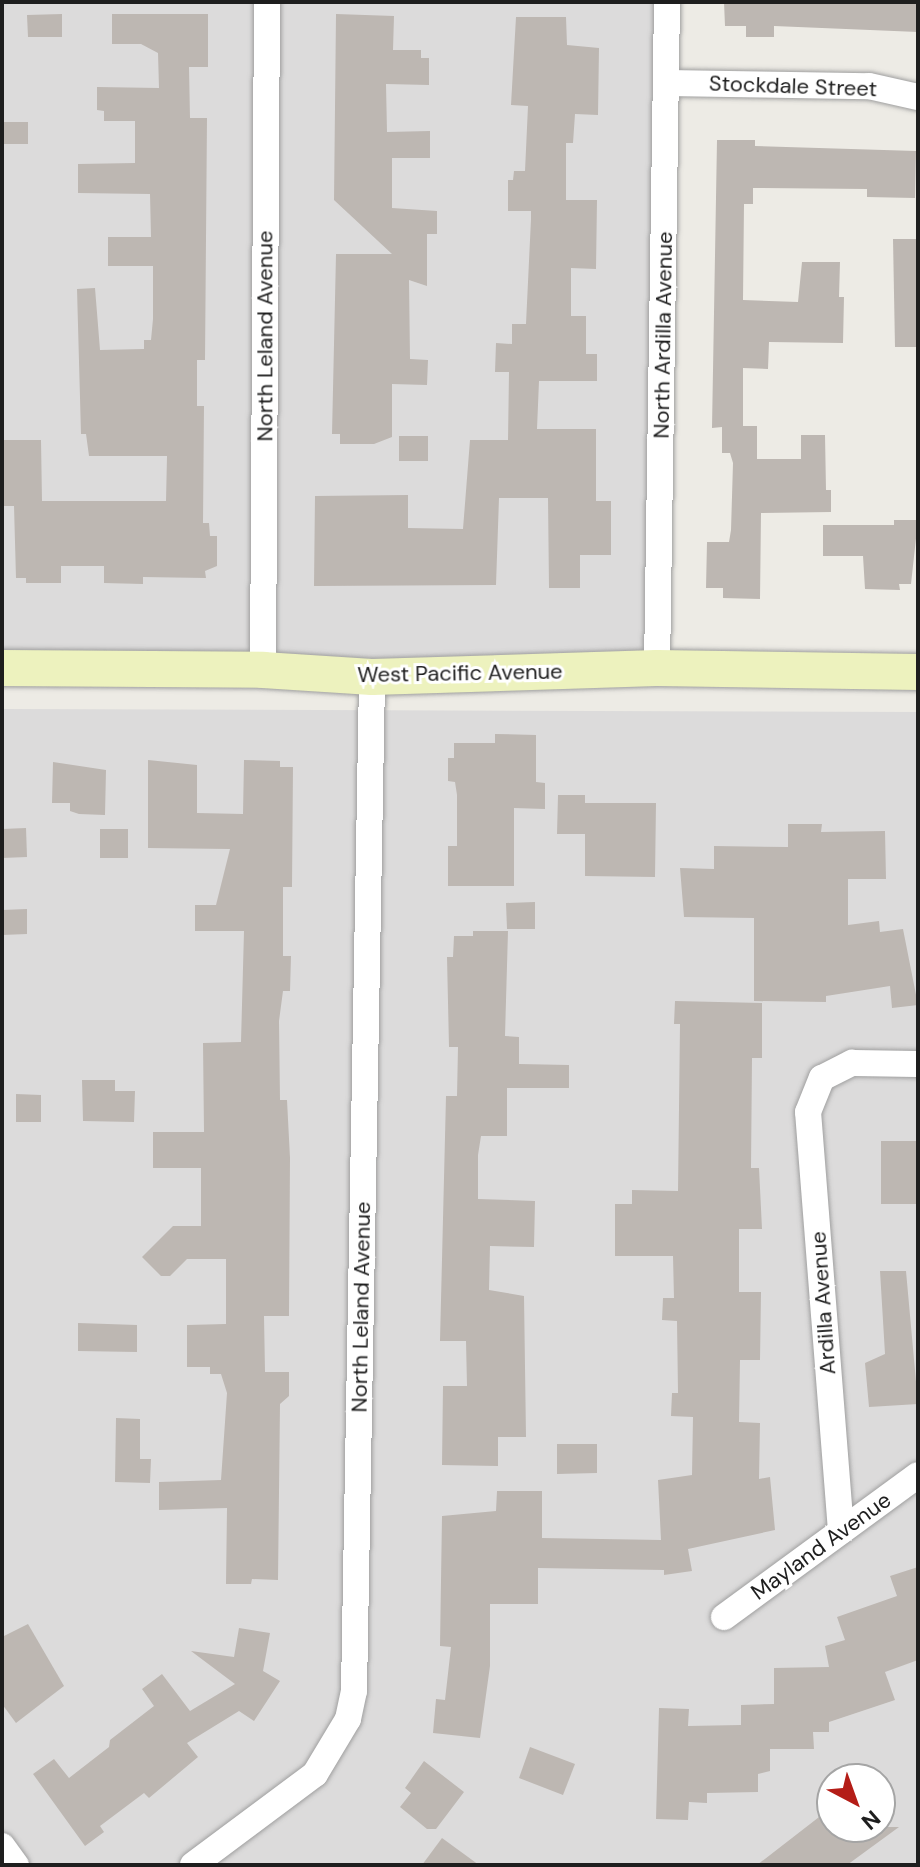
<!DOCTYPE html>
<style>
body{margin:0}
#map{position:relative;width:920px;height:1867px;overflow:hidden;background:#edebe5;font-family:"DM Sans",sans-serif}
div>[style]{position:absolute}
.residential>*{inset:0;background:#dcdbdb}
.building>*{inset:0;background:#bdb7b2}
.roads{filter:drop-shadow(0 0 2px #9f9f9f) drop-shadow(0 0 2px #9f9f9f)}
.street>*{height:26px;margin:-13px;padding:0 13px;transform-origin:13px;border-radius:13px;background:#fff}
.secondary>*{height:36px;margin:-18px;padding:0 18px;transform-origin:18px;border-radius:18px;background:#edf2be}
span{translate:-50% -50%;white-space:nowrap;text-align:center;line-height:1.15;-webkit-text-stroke:6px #fff;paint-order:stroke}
.street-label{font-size:22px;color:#1e1e1e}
.frame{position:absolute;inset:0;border:4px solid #1e1e1e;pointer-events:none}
.north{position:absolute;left:816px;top:1763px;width:80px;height:80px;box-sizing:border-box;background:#fff;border:2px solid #a5a5a5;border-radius:50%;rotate:139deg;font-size:22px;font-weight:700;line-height:32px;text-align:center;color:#1e1e1e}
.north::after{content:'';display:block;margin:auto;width:28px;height:36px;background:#b41d17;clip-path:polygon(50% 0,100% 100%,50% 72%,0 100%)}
</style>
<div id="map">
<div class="residential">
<div style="clip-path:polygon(2px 2px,667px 2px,657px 668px,2px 668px)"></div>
<div style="clip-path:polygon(evenodd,2px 709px,918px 712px,918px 1865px,2px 1865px,2px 709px,832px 1779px,880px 1779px,880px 1827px,832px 1827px,832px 1779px)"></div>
</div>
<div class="building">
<div style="clip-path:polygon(724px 2px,918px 2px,918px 32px,774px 26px,774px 37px,746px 37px,746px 26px,725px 26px)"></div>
<div style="clip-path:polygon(62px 14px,62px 37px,28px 37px,27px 15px)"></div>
<div style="clip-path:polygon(112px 14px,208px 14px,208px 67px,189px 67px,190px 118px,207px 118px,205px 360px,197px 360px,197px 406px,204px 406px,203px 523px,209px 523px,210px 536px,217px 536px,217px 566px,205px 571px,206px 578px,143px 577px,143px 584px,104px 583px,104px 566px,61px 566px,61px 583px,26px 583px,26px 578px,16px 578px,14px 506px,2px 506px,2px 440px,41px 440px,42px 501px,166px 501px,167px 456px,89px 456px,86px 434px,81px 434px,77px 289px,95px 288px,100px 350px,144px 349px,144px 340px,151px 340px,153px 319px,153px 266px,108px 266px,108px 237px,151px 237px,150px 194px,78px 193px,78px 164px,135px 163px,135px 121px,104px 121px,104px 111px,97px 110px,97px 87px,159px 88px,158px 53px,141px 44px,112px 44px)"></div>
<div style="clip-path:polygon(336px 14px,394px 16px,393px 50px,421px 50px,421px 58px,429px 58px,429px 85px,386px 84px,387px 132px,430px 131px,430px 158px,392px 158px,392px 208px,437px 211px,437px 234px,427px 234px,427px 286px,409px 280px,410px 359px,428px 360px,427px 385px,392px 384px,392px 437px,374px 444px,340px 444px,340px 434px,332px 434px,336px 254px,392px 254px,334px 200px)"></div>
<div style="clip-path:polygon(516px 17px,566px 17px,567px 45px,599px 48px,598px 115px,575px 114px,573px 143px,566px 143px,566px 200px,597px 200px,596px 269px,571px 268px,571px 316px,586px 316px,586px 354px,597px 354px,597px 381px,539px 381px,537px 429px,596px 429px,596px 501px,611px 501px,611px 555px,580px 555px,580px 588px,549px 588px,548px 498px,499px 498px,496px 585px,314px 586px,315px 496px,408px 495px,408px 528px,463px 529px,470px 440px,508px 440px,509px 372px,495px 372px,496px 343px,512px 344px,512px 324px,526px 324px,531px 219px,531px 211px,508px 211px,508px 180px,513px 180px,514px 171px,525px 171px,528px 106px,511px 105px)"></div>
<div style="clip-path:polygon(2px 122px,28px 122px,28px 144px,2px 144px)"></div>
<div style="clip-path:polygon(717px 140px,755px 140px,755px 146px,916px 151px,915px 198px,867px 197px,867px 189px,753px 188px,753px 204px,744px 204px,743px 300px,798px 302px,802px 262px,840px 262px,839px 297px,844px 297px,843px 343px,769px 342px,768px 369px,743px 368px,743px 426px,757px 426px,757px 459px,801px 459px,801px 435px,825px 435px,826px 490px,831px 490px,831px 512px,761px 513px,760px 599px,723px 598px,723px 588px,706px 588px,707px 542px,729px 542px,731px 530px,733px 463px,730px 453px,722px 453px,722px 427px,712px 428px)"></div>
<div style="clip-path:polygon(893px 239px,918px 239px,918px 347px,895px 347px)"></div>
<div style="clip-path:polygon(399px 436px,428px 436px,428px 461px,399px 461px)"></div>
<div style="clip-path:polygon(894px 520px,918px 520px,911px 584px,899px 584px,900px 590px,865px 589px,863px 556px,823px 556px,823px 525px,894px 525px)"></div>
<div style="clip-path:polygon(495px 734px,536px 735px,536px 782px,545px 783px,545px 809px,514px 808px,514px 886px,448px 886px,448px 846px,457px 846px,457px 795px,455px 782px,448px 781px,448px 758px,454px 758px,454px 743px,495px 743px)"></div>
<div style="clip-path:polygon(148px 760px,197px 765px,197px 813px,243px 814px,244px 760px,280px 761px,280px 767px,293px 767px,292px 887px,283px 887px,283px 956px,291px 956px,290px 991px,283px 991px,279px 1021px,280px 1100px,287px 1100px,290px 1158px,289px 1316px,264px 1316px,265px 1372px,289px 1372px,289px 1396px,280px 1404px,278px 1580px,252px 1579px,251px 1584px,226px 1584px,227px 1508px,159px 1510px,159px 1482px,221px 1480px,227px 1393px,221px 1374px,210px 1374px,210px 1367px,187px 1367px,187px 1325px,226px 1324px,226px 1259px,187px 1259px,170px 1276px,161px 1276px,142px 1257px,173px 1226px,201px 1226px,201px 1168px,153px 1168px,153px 1132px,204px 1132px,203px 1043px,241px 1042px,244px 931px,195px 931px,195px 905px,216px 905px,230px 849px,148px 848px)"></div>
<div style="clip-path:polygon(53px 762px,106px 770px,105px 815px,79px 814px,70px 811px,70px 803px,52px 803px)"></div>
<div style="clip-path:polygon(558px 795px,585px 795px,585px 803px,656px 803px,655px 877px,585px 876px,585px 834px,557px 834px)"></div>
<div style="clip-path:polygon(788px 824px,822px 824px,821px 832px,885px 831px,886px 879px,848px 879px,848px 925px,879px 921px,880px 932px,903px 929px,918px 1005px,892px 1008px,890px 986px,826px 996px,826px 1002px,754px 1001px,754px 918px,684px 917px,680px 868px,714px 869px,714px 846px,788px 847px)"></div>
<div style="clip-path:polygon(26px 828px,27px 857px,2px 858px,2px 829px)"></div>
<div style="clip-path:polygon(100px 829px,128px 829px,128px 858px,100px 858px)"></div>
<div style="clip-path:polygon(535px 902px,535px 929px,507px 929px,506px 903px)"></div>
<div style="clip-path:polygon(27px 909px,27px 934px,2px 935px,2px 910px)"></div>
<div style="clip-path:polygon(473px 931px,508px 931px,505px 1036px,519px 1037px,519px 1064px,569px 1065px,569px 1088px,507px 1088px,507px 1136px,481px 1136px,478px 1155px,478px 1199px,535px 1201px,534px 1247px,490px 1246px,489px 1290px,524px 1296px,526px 1437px,498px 1437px,498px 1466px,442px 1465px,443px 1386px,467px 1386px,466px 1341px,440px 1341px,446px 1096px,457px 1096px,458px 1047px,449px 1047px,447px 957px,453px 957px,454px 936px,473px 936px)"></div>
<div style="clip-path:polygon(675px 1001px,762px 1003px,762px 1058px,752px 1058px,751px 1168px,759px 1168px,762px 1229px,739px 1229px,739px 1292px,761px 1292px,760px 1360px,740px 1360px,739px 1422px,760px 1423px,759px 1479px,770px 1477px,775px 1530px,688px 1549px,692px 1571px,664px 1575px,664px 1570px,538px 1568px,538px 1604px,490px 1604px,490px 1666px,480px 1738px,433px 1733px,436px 1699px,445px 1700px,451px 1647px,440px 1646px,442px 1516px,496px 1511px,497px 1491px,542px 1491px,542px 1538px,661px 1540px,658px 1480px,692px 1475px,693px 1417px,671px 1416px,672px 1393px,678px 1393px,677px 1321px,662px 1320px,663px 1298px,674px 1298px,673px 1256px,615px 1256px,615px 1204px,632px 1204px,632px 1190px,678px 1191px,680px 1024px,674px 1024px)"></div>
<div style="clip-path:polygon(82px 1080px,115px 1080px,115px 1091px,135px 1091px,134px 1122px,83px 1121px)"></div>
<div style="clip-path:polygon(16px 1094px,41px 1095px,41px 1122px,16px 1122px)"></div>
<div style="clip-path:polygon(881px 1141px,918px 1141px,918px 1204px,881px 1204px)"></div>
<div style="clip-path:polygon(880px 1271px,906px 1271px,918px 1404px,869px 1407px,865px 1363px,885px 1354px)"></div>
<div style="clip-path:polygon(78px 1323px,137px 1325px,137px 1352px,78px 1351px)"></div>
<div style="clip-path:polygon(116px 1418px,140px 1419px,140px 1459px,151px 1459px,150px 1483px,115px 1482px)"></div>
<div style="clip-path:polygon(557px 1444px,597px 1444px,597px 1473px,557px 1474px)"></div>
<div style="clip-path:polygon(918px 1567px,918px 1660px,885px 1672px,895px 1700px,829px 1722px,829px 1732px,813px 1732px,814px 1749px,770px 1749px,770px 1771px,758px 1774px,758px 1792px,707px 1793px,707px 1803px,689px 1802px,688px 1820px,656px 1819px,659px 1708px,689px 1709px,688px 1726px,741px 1725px,741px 1705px,774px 1704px,774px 1668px,829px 1667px,825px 1646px,845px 1640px,837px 1617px,897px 1596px,890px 1576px)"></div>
<div style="clip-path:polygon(28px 1624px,64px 1686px,16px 1723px,2px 1704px,2px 1637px)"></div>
<div style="clip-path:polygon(239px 1628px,270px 1633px,263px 1671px,280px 1681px,254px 1721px,239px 1711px,187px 1743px,198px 1757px,149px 1798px,144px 1793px,100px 1826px,104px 1832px,85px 1846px,33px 1774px,54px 1759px,69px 1778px,109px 1747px,110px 1740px,154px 1706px,142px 1689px,162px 1674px,190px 1711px,235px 1684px,191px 1651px,234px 1657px)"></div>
<div style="clip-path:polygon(530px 1747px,575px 1764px,563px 1795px,519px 1778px)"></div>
<div style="clip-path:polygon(424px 1761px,464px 1792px,436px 1829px,427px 1829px,400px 1807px,411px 1793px,405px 1788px)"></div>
<div style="clip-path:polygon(832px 1807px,832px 1827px,899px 1827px,847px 1865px,757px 1865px)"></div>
<div style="clip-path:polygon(442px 1838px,479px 1865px,422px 1865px)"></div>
</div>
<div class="roads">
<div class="street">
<div style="left:667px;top:83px;width:202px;rotate:0.9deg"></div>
<div style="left:869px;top:86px;width:50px;rotate:12.7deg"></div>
<div style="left:657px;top:668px;width:666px;rotate:-89.14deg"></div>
<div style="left:263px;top:670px;width:668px;rotate:-89.66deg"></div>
<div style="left:841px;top:1531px;width:420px;rotate:-94.5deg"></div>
<div style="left:808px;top:1112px;width:37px;rotate:-68deg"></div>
<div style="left:822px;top:1078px;width:34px;rotate:-27deg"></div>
<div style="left:852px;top:1063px;width:66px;rotate:0.9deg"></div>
<div style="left:724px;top:1617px;width:240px;rotate:-36.2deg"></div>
<div style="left:2px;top:1846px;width:24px;rotate:54deg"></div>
<div style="left:193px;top:1865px;width:152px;rotate:-36.7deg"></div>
<div style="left:315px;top:1774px;width:64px;rotate:-59deg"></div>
<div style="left:348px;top:1719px;width:29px;rotate:-78deg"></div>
<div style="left:354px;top:1691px;width:1014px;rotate:-88.98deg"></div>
</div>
<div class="secondary">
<div style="left:2px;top:668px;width:261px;rotate:0.4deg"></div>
<div style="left:263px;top:670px;width:109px;rotate:3.7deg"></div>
<div style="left:372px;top:677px;width:285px;rotate:-1.8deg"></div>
<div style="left:657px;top:668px;width:261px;rotate:0.9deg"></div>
</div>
</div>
<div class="street-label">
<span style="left:793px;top:86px;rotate:2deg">Stockdale Street</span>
<span style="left:663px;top:335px;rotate:-89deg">North Ardilla Avenue</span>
<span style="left:265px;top:336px;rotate:-90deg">North Leland Avenue</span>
<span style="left:460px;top:673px;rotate:-1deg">West Pacific Avenue</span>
<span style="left:823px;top:1303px;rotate:-94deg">Ardilla Avenue</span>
<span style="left:361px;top:1307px;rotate:-89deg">North Leland Avenue</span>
<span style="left:821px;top:1546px;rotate:-36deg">Mayland Avenue</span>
</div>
<div class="frame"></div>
<div class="north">N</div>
</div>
